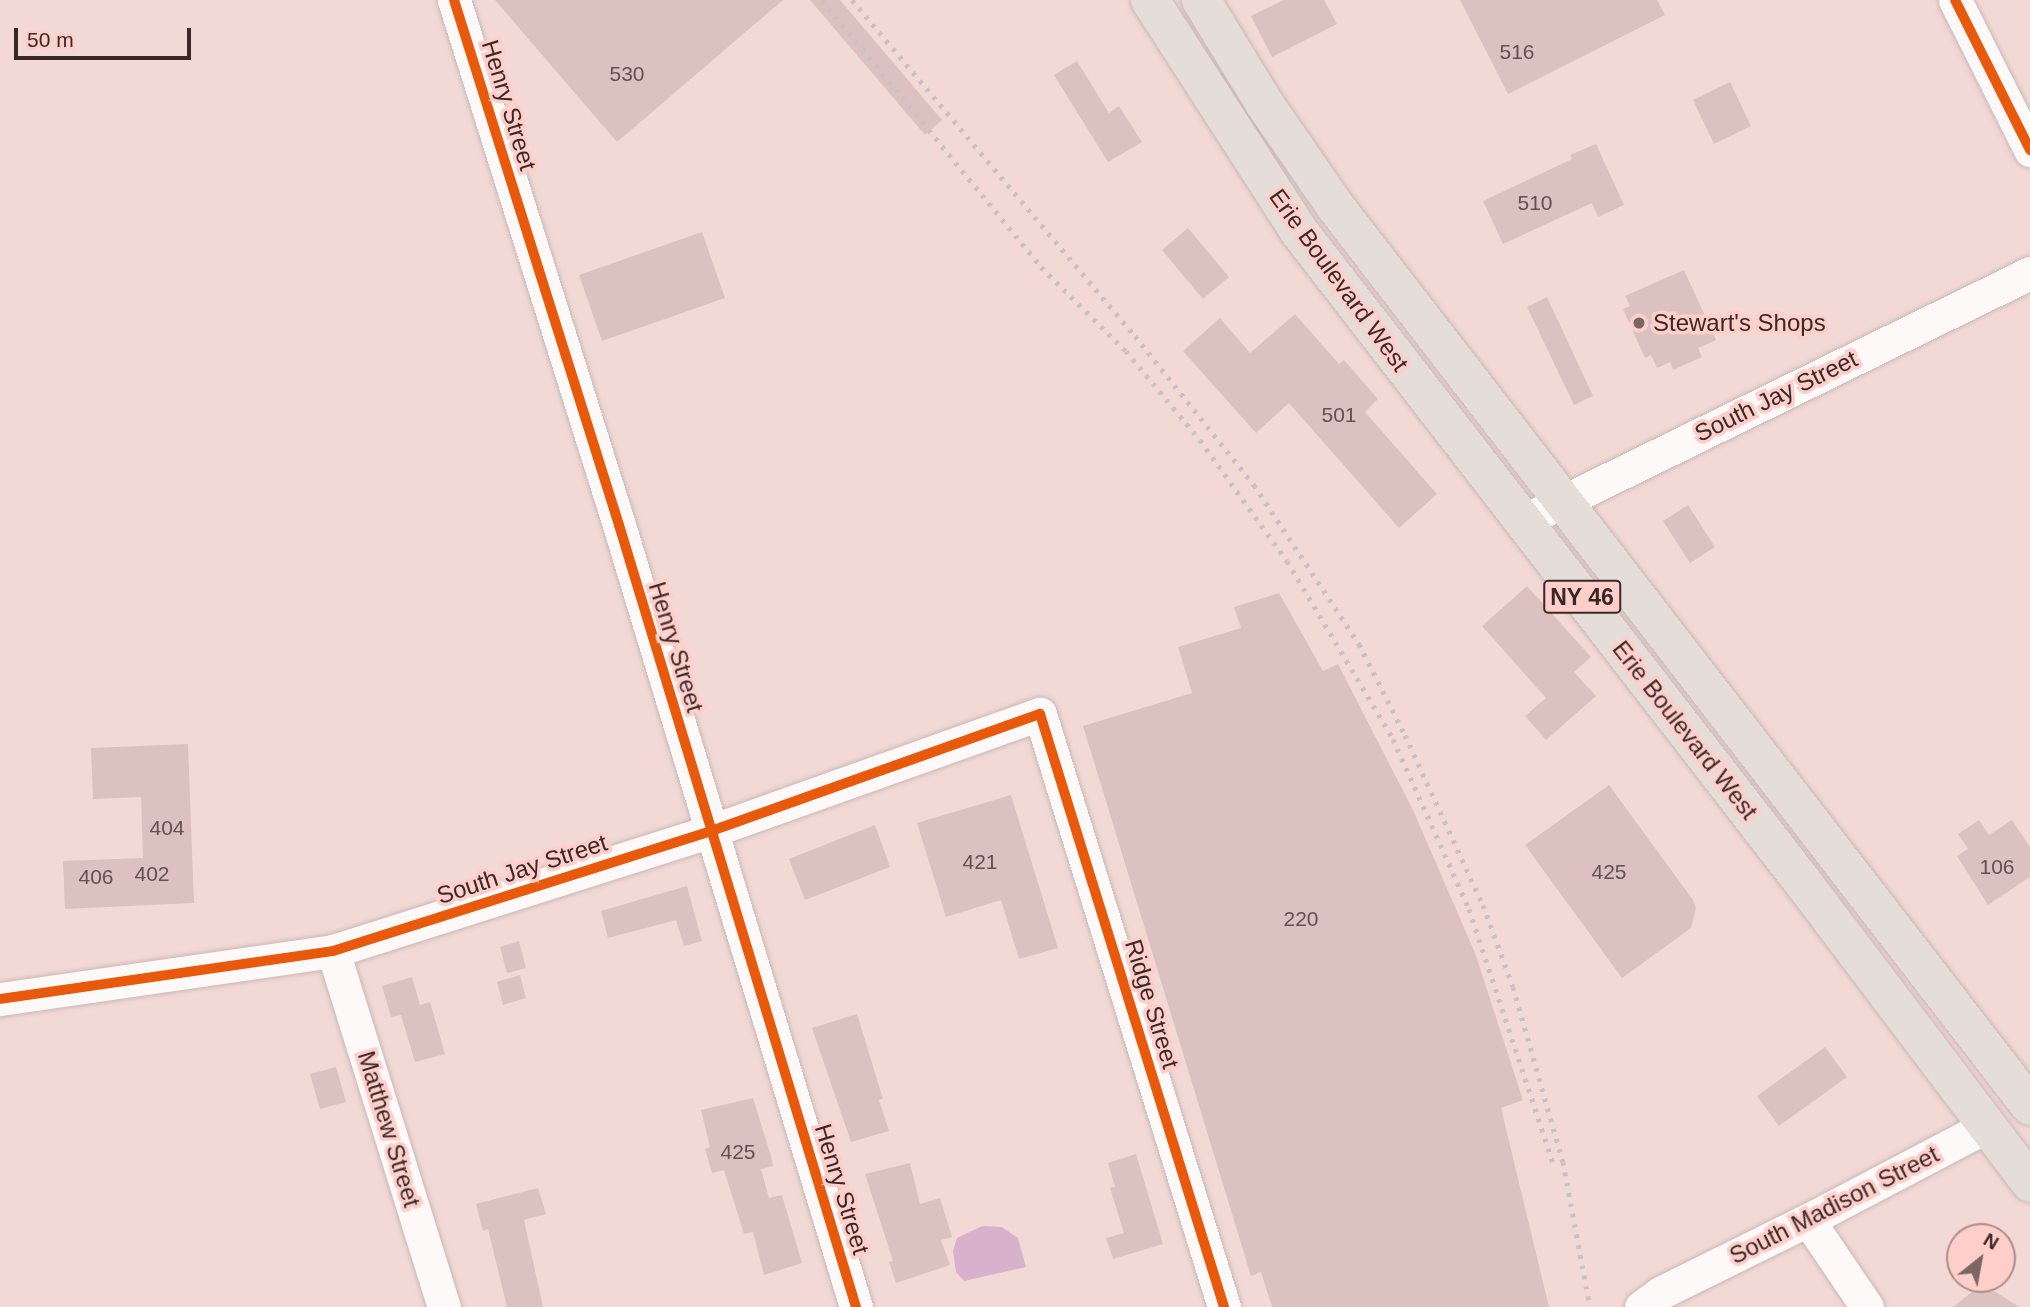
<!DOCTYPE html>
<style>
body{margin:0}
#map{position:relative;width:2030px;height:1307px;overflow:hidden;background:#f2d9d6;font-family:Helvetica,sans-serif}
div>[style]{position:absolute}
.forest>*{inset:0;background:#d8b2cd}
.building>*{inset:0;background:#dbc2c0}
.roads{filter:drop-shadow(0 0 2px #cbb7b5) drop-shadow(0 0 2px #cbb7b5)}
.minor>*{height:33px;margin:-16.5px;padding:0 16.5px;transform-origin:16.5px;border-radius:16.5px;background:#fdf9f9}
.major>*{height:38px;margin:-19px;padding:0 19px;transform-origin:19px;border-radius:19px;background:#e4ddd8}
.rail>*{height:5px;margin-top:-2.5px;transform-origin:0;background:repeating-linear-gradient(90deg,#c8c2c2 0 3.5px,transparent 0 10.5px)}
.cycleway>*{height:10px;margin:-5px;padding:0 5px;transform-origin:5px;border-radius:5px;background:#e8590c}
.dots>*{width:19px;height:19px;translate:-50% -50%;box-sizing:border-box;border:4px solid #fecfca;border-radius:50%}
span{translate:-50% -50%;white-space:nowrap;text-align:center;line-height:1.15;-webkit-text-stroke:7px #fecfca;paint-order:stroke}
.number-label{font-size:21px;color:#64504f}
.number-label span{-webkit-text-stroke-width:0}
.shield-label span{padding:2px 5px;background:#fecfca;border:2px solid;border-radius:5px;-webkit-text-stroke-width:0}
.shield-label{font-size:23px;color:#3a2827;font-weight:700}
.street-label{font-size:24px;color:#3a2827}
.poi-label{font-size:24px;color:#3a2827}
.left{translate:0 -50%;text-align:left}
.north{position:absolute;left:1946px;top:1223px;width:70px;height:70px;box-sizing:border-box;background:#fecfca;border:2px solid #b08c89;border-radius:50%;rotate:31deg;font-size:19px;font-weight:700;line-height:28px;text-align:center;color:#3a2827}
.north::after{content:'';display:block;margin:auto;width:24px;height:32px;background:#7a6664;clip-path:polygon(50% 0,100% 100%,50% 72%,0 100%)}
.scale{position:absolute;left:14px;top:28px;width:177px;height:32px;box-sizing:border-box;border:4px solid #3a2827;border-top:0;padding-left:9px;font-size:21px;line-height:24px;white-space:nowrap;color:#3a2827;-webkit-text-stroke:5px #fecfca;paint-order:stroke}
</style>
<div id="map">
<div class="forest">
<div style="clip-path:polygon(982px 1226px,1002px 1227px,1018px 1238px,1026px 1267px,964px 1281px,956px 1272px,953px 1251px,957px 1238px)"></div>
</div>
<div class="building">
<div style="clip-path:polygon(495px 0,783px 0,617px 142px)"></div>
<div style="clip-path:polygon(810px 0,840px 0,942px 120px,925px 135px)"></div>
<div style="clip-path:polygon(1284px 0,1324px 0,1337px 24px,1272px 57px,1251px 16px)"></div>
<div style="clip-path:polygon(1460px 0,1657px 0,1665px 15px,1508px 94px)"></div>
<div style="clip-path:polygon(1077px 61px,1109px 113px,1119px 106px,1142px 142px,1108px 162px,1054px 75px)"></div>
<div style="clip-path:polygon(1730px 82px,1751px 126px,1714px 144px,1693px 100px)"></div>
<div style="clip-path:polygon(1596px 144px,1624px 205px,1598px 217px,1592px 203px,1503px 244px,1483px 201px,1572px 159px,1570px 155px)"></div>
<div style="clip-path:polygon(1188px 228px,1229px 277px,1203px 299px,1162px 250px)"></div>
<div style="clip-path:polygon(702px 232px,725px 298px,602px 341px,579px 275px)"></div>
<div style="clip-path:polygon(1684px 270px,1716px 340px,1698px 348px,1702px 357px,1673px 370px,1670px 362px,1657px 368px,1651px 355px,1645px 358px,1623px 309px,1630px 306px,1625px 296px)"></div>
<div style="clip-path:polygon(1547px 297px,1593px 396px,1574px 405px,1527px 307px)"></div>
<div style="clip-path:polygon(1295px 314px,1339px 364px,1344px 360px,1378px 399px,1365px 412px,1437px 494px,1399px 528px,1289px 403px,1256px 433px,1183px 351px,1220px 318px,1250px 353px)"></div>
<div style="clip-path:polygon(1688px 505px,1715px 547px,1690px 563px,1663px 521px)"></div>
<div style="clip-path:polygon(1527px 586px,1591px 657px,1574px 672px,1596px 696px,1546px 740px,1525px 716px,1546px 698px,1482px 626px)"></div>
<div style="clip-path:polygon(1279px 593px,1323px 671px,1338px 664px,1413px 810px,1475px 953px,1523px 1100px,1501px 1108px,1549px 1307px,1272px 1307px,1261px 1272px,1251px 1276px,1083px 726px,1192px 693px,1178px 647px,1241px 628px,1234px 607px)"></div>
<div style="clip-path:polygon(188px 744px,194px 903px,65px 909px,63px 861px,143px 858px,141px 797px,93px 799px,91px 748px)"></div>
<div style="clip-path:polygon(1609px 785px,1693px 900px,1696px 908px,1691px 928px,1622px 978px,1525px 845px)"></div>
<div style="clip-path:polygon(1011px 795px,1058px 948px,1019px 959px,1001px 900px,946px 917px,917px 823px)"></div>
<div style="clip-path:polygon(1979px 820px,1989px 835px,2012px 820px,2030px 847px,2030px 877px,1988px 905px,1957px 856px,1968px 849px,1958px 834px)"></div>
<div style="clip-path:polygon(875px 825px,890px 867px,805px 900px,789px 859px)"></div>
<div style="clip-path:polygon(687px 886px,702px 941px,684px 946px,676px 920px,608px 938px,601px 911px)"></div>
<div style="clip-path:polygon(519px 941px,526px 968px,507px 973px,500px 947px)"></div>
<div style="clip-path:polygon(520px 975px,526px 998px,503px 1005px,497px 982px)"></div>
<div style="clip-path:polygon(412px 977px,420px 1005px,430px 1002px,445px 1054px,415px 1062px,401px 1015px,391px 1017px,382px 986px)"></div>
<div style="clip-path:polygon(857px 1014px,883px 1099px,879px 1100px,889px 1131px,851px 1142px,812px 1028px)"></div>
<div style="clip-path:polygon(1825px 1047px,1847px 1077px,1779px 1126px,1757px 1096px)"></div>
<div style="clip-path:polygon(336px 1067px,346px 1102px,320px 1109px,310px 1074px)"></div>
<div style="clip-path:polygon(753px 1098px,771px 1156px,773px 1166px,761px 1169px,769px 1198px,782px 1195px,802px 1263px,764px 1275px,753px 1232px,744px 1234px,724px 1170px,712px 1173px,705px 1149px,710px 1147px,701px 1110px)"></div>
<div style="clip-path:polygon(1136px 1154px,1163px 1244px,1113px 1259px,1106px 1238px,1124px 1233px,1110px 1188px,1115px 1187px,1108px 1163px)"></div>
<div style="clip-path:polygon(910px 1163px,920px 1204px,940px 1198px,952px 1237px,941px 1240px,950px 1265px,896px 1283px,889px 1262px,893px 1261px,865px 1174px)"></div>
<div style="clip-path:polygon(538px 1188px,546px 1214px,524px 1220px,543px 1307px,507px 1307px,488px 1229px,483px 1231px,476px 1204px)"></div>
<div style="clip-path:polygon(1972px 1281px,1988px 1287px,2019px 1307px,1953px 1307px,1972px 1292px)"></div>
</div>
<div class="roads">
<div class="minor">
<div style="left:454px;top:0;width:550px;rotate:72.55deg"></div>
<div style="left:619px;top:525px;width:817px;rotate:73.14deg"></div>
<div style="left:1955px;top:0;width:168px;rotate:63.4deg"></div>
<div style="left:1523px;top:521px;width:564px;rotate:-26.07deg"></div>
<div style="left:333px;top:951px;width:373px;rotate:72.7deg"></div>
<div style="left:0;top:999px;width:336px;rotate:-8.2deg"></div>
<div style="left:333px;top:951px;width:397px;rotate:-17.6deg"></div>
<div style="left:711px;top:831px;width:349px;rotate:-19.6deg"></div>
<div style="left:1040px;top:714px;width:621px;rotate:72.76deg"></div>
<div style="left:1808px;top:1220px;width:105px;rotate:55.9deg"></div>
<div style="left:1641px;top:1307px;width:24px;rotate:-36deg"></div>
<div style="left:1660px;top:1293px;width:165px;rotate:-26.3deg"></div>
<div style="left:1808px;top:1220px;width:202px;rotate:-27.7deg"></div>
</div>
<div class="major">
<div style="left:1150px;top:0;width:274px;rotate:57.2deg"></div>
<div style="left:1298px;top:230px;width:828px;rotate:52.26deg"></div>
<div style="left:1805px;top:885px;width:373px;rotate:52.9deg"></div>
<div style="left:1201px;top:0;width:121px;rotate:58.5deg"></div>
<div style="left:1264px;top:103px;width:125px;rotate:55.4deg"></div>
<div style="left:1335px;top:206px;width:1137px;rotate:52.32deg"></div>
</div>
</div>
<div class="rail">
<div style="left:822px;top:0;width:345px;rotate:50.6deg"></div>
<div style="left:1041px;top:267px;width:120px;rotate:44.7deg"></div>
<div style="left:1126px;top:351px;width:116px;rotate:50.3deg"></div>
<div style="left:1200px;top:440px;width:149px;rotate:54.3deg"></div>
<div style="left:1287px;top:561px;width:207px;rotate:59.2deg"></div>
<div style="left:1393px;top:739px;width:186px;rotate:65.9deg"></div>
<div style="left:1469px;top:909px;width:268px;rotate:71.7deg"></div>
<div style="left:852px;top:0;width:439px;rotate:49.9deg"></div>
<div style="left:1135px;top:336px;width:191px;rotate:51.4deg"></div>
<div style="left:1254px;top:485px;width:191px;rotate:56.6deg"></div>
<div style="left:1359px;top:644px;width:102px;rotate:63.2deg"></div>
<div style="left:1405px;top:735px;width:187px;rotate:65.4deg"></div>
<div style="left:1483px;top:905px;width:87px;rotate:69.9deg"></div>
<div style="left:1513px;top:987px;width:182px;rotate:74.1deg"></div>
<div style="left:1563px;top:1162px;width:147px;rotate:79.5deg"></div>
</div>
<div class="cycleway">
<div style="left:454px;top:0;width:550px;rotate:72.55deg"></div>
<div style="left:619px;top:525px;width:817px;rotate:73.14deg"></div>
<div style="left:1955px;top:0;width:168px;rotate:63.4deg"></div>
<div style="left:0;top:999px;width:336px;rotate:-8.2deg"></div>
<div style="left:333px;top:951px;width:397px;rotate:-17.6deg"></div>
<div style="left:711px;top:831px;width:349px;rotate:-19.6deg"></div>
<div style="left:1040px;top:714px;width:621px;rotate:72.76deg"></div>
</div>
<div class="dots">
<div style="left:1639px;top:323px;background:#7a6664"></div>
</div>
<div class="number-label">
<span style="left:1517px;top:52px">516</span>
<span style="left:627px;top:74px">530</span>
<span style="left:1535px;top:203px">510</span>
<span style="left:1339px;top:415px">501</span>
<span style="left:167px;top:828px">404</span>
<span style="left:980px;top:862px">421</span>
<span style="left:1997px;top:867px">106</span>
<span style="left:1609px;top:872px">425</span>
<span style="left:152px;top:874px">402</span>
<span style="left:96px;top:877px">406</span>
<span style="left:1301px;top:919px">220</span>
<span style="left:738px;top:1152px">425</span>
</div>
<div class="shield-label">
<span style="left:1582px;top:597px">NY 46</span>
</div>
<div class="street-label">
<span style="left:509px;top:105px;rotate:73deg">Henry Street</span>
<span style="left:1339px;top:280px;rotate:54deg">Erie Boulevard West</span>
<span style="left:1776px;top:396px;rotate:-26deg">South Jay Street</span>
<span style="left:676px;top:647px;rotate:73deg">Henry Street</span>
<span style="left:1685px;top:730px;rotate:52deg">Erie Boulevard West</span>
<span style="left:522px;top:869px;rotate:-18deg">South Jay Street</span>
<span style="left:1152px;top:1004px;rotate:73deg">Ridge Street</span>
<span style="left:389px;top:1129px;rotate:73deg">Matthew Street</span>
<span style="left:842px;top:1189px;rotate:73deg">Henry Street</span>
<span style="left:1834px;top:1205px;rotate:-27deg">South Madison Street</span>
</div>
<div class="poi-label">
<span class="left" style="left:1653px;top:323px">Stewart's Shops</span>
</div>
<div class="north">N</div>
<div class="scale">50 m</div>
</div>
